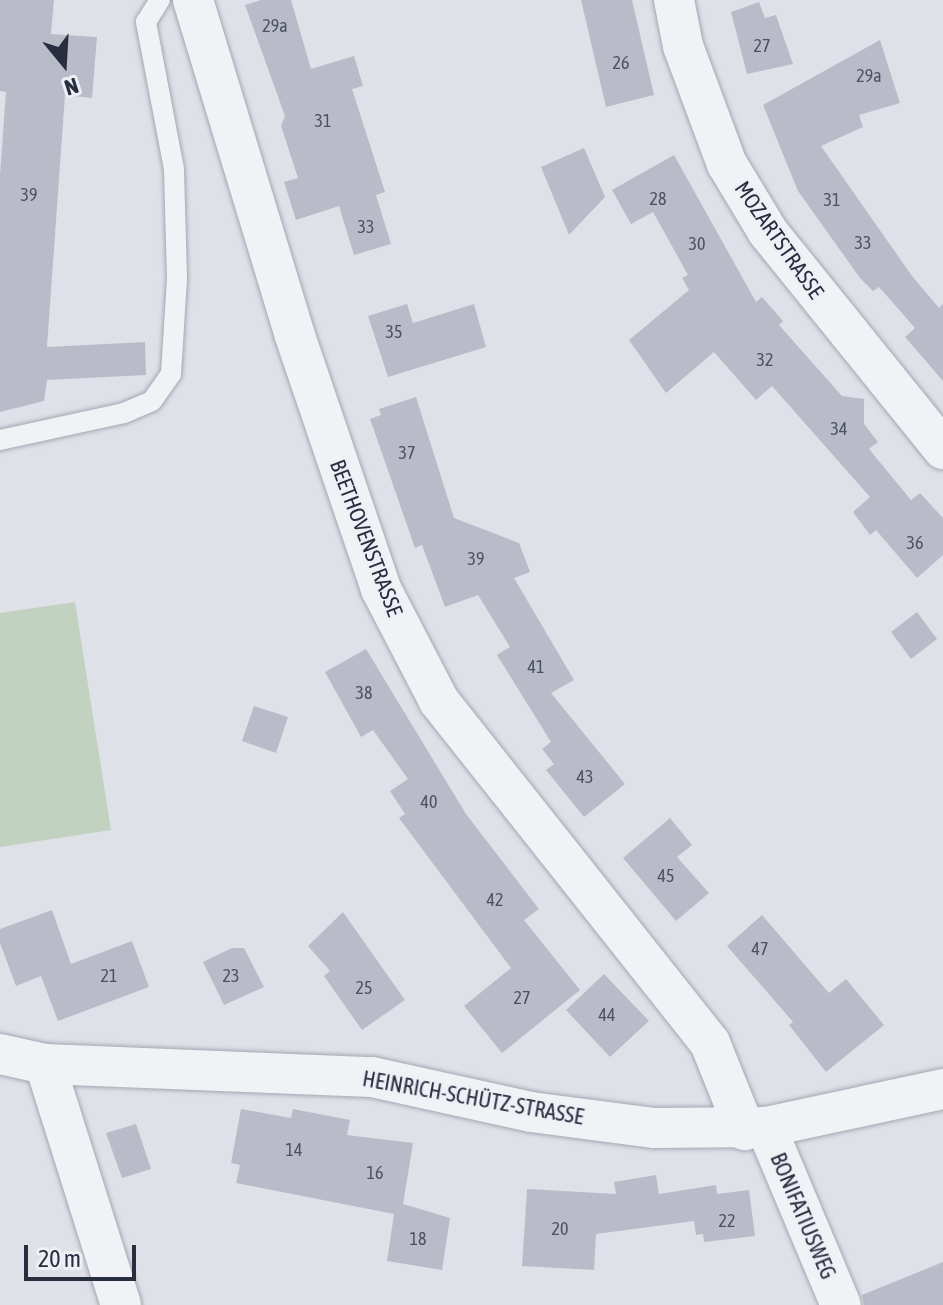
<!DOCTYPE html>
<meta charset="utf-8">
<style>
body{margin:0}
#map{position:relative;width:943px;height:1305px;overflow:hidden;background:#dfe1e8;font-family:"Asap Condensed",sans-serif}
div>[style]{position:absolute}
.green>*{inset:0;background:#c2d2c0}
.building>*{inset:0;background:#b9bcc8}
.roads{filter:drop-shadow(0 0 2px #a4a7b2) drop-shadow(0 0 2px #a4a7b2)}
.service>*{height:20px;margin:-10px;padding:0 10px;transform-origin:10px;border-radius:10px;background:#f1f2f6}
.minor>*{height:40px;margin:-20px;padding:0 20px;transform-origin:20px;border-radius:20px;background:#f1f2f6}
span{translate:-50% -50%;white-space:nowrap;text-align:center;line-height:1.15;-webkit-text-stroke:6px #eef0f5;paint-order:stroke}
.number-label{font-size:18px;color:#4c5161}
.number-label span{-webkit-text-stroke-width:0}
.street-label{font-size:22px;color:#282d3f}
.north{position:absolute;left:24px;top:24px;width:80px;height:80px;-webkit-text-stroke:6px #eef0f5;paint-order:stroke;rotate:162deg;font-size:22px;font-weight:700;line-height:32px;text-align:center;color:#282d3f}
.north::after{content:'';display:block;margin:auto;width:28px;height:36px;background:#282d3f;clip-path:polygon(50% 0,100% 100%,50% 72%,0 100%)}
.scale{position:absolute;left:24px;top:1245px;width:112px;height:36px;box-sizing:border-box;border:4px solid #282d3f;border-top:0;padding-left:10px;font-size:24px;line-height:28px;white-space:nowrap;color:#282d3f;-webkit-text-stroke:6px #eef0f5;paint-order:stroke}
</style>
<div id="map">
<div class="green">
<div style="clip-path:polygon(75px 602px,111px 830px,0 847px,0 613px)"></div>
</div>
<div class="building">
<div style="clip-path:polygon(0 0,54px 0,51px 34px,97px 37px,92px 98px,65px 95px,47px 347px,145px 342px,146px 375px,47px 380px,44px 401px,0 412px,0 175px,6px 92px,0 91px)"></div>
<div style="clip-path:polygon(261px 0,291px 0,311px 69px,354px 56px,363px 86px,352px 89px,385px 192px,376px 195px,391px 244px,354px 255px,339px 206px,296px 220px,284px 182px,298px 178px,281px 126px,285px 116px,245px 5px)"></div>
<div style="clip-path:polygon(581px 0,632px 0,654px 95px,606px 107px)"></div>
<div style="clip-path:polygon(759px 2px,765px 18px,776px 15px,793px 64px,747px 74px,731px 12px)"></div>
<div style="clip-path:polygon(880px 40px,900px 103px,859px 115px,863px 127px,821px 146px,912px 276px,939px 308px,943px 304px,943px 381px,905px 337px,915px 328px,879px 287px,873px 291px,860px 278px,798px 191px,763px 105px)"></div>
<div style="clip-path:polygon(584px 148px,605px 197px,569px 235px,541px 167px)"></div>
<div style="clip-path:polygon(674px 155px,756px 302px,762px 297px,783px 321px,779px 325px,842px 396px,864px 399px,864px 424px,878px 442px,869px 449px,911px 500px,920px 493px,943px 518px,943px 555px,917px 578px,876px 530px,870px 535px,853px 512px,870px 497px,772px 386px,756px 400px,714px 352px,666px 393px,629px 340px,689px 290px,682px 278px,688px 275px,653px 212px,631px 224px,612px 190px)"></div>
<div style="clip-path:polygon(407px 304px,413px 323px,474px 304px,486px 347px,388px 377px,368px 316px)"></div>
<div style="clip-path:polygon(416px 397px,454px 518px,519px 543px,530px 572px,514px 578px,574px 680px,551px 693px,625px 784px,584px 817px,546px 770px,554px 764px,542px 749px,551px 742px,497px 655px,510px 647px,478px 595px,445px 607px,422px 545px,415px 548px,370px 419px,381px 415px,379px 409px)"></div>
<div style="clip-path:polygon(917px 612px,937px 639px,911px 659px,891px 632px)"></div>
<div style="clip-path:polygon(366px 649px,466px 814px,539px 909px,524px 920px,580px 990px,502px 1053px,464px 1006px,511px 968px,399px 818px,405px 814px,390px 791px,408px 779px,373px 730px,361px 737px,325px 672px)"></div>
<div style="clip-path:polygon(254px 706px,288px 717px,276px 753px,242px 741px)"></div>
<div style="clip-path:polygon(670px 818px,692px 845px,677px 857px,709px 893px,676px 921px,623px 858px)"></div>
<div style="clip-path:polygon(52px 910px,71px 964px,132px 941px,149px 987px,58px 1021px,41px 976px,16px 986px,0 943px,0 929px)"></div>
<div style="clip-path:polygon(343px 912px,405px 1000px,362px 1030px,324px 976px,330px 971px,308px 946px)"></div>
<div style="clip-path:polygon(762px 915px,829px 993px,846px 979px,884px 1025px,826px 1072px,789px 1025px,793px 1022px,727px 946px)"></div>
<div style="clip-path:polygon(232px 948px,244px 948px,264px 987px,224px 1005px,203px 962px)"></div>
<div style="clip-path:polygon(604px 974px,649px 1021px,610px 1057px,566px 1010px)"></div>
<div style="clip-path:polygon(241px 1109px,291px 1118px,293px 1109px,350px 1120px,347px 1135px,413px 1143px,403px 1204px,450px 1218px,442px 1270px,387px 1261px,394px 1214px,236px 1183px,240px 1165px,231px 1163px)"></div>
<div style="clip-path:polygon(136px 1124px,151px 1169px,122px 1178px,106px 1133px)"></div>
<div style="clip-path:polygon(656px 1175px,659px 1194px,716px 1185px,717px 1194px,749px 1190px,755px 1236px,704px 1242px,703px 1234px,696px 1235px,694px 1221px,596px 1234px,594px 1270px,522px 1266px,527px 1189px,616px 1194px,614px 1182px)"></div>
<div style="clip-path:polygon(943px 1262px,943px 1305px,864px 1305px,862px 1295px)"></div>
</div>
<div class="roads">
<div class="service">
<div style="left:0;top:440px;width:127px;rotate:-12.3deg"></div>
<div style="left:124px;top:413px;width:30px;rotate:-23deg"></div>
<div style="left:152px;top:401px;width:33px;rotate:-55deg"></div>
<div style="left:171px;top:374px;width:96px;rotate:-86.4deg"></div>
<div style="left:177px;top:278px;width:109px;rotate:-91.6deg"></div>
<div style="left:174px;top:169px;width:150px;rotate:-100.8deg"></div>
<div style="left:146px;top:22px;width:26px;rotate:-58deg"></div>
</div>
<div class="minor">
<div style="left:193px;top:0;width:351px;rotate:73.1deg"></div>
<div style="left:295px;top:336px;width:267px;rotate:71.2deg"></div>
<div style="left:381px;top:589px;width:126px;rotate:62.6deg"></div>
<div style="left:439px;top:701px;width:436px;rotate:51.6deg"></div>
<div style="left:710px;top:1043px;width:94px;rotate:68.1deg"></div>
<div style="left:674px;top:0;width:47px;rotate:78.9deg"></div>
<div style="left:683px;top:46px;width:126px;rotate:69.6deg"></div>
<div style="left:727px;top:164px;width:79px;rotate:58.9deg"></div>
<div style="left:768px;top:232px;width:279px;rotate:51.1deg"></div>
<div style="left:0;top:1054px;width:46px;rotate:12.5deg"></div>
<div style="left:45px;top:1064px;width:327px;rotate:2.3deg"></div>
<div style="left:372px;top:1077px;width:163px;rotate:12.4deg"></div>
<div style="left:531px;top:1112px;width:125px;rotate:7.4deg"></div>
<div style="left:655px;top:1128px;width:111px;rotate:-0.5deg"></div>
<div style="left:766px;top:1127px;width:181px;rotate:-12.1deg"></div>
<div style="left:45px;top:1064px;width:253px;rotate:72.5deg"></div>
<div style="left:766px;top:1127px;width:193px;rotate:67.2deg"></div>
</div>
</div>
<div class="number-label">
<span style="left:275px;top:26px">29a</span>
<span style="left:762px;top:46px">27</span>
<span style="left:621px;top:63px">26</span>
<span style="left:869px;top:76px">29a</span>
<span style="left:323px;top:121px">31</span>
<span style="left:29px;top:195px">39</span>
<span style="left:658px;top:199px">28</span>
<span style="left:832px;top:200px">31</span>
<span style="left:366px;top:227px">33</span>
<span style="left:863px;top:243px">33</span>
<span style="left:697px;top:244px">30</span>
<span style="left:394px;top:332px">35</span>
<span style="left:765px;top:360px">32</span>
<span style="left:839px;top:429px">34</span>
<span style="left:407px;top:453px">37</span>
<span style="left:915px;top:543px">36</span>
<span style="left:476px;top:559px">39</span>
<span style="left:536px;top:667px">41</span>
<span style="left:364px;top:693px">38</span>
<span style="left:585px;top:777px">43</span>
<span style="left:429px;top:802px">40</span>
<span style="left:666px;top:876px">45</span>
<span style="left:495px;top:900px">42</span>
<span style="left:760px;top:949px">47</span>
<span style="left:109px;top:976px">21</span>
<span style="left:231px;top:976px">23</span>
<span style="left:364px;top:988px">25</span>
<span style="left:522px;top:998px">27</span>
<span style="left:607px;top:1015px">44</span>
<span style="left:294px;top:1150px">14</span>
<span style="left:375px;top:1173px">16</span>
<span style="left:727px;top:1221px">22</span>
<span style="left:560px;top:1229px">20</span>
<span style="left:418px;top:1239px">18</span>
</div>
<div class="street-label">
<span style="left:779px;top:240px;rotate:55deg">MOZARTSTRASSE</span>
<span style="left:366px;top:538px;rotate:69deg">BEETHOVENSTRASSE</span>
<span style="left:473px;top:1098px;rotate:10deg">HEINRICH-SCHÜTZ-STRASSE</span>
<span style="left:803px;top:1216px;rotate:67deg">BONIFATIUSWEG</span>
</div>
<div class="north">N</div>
<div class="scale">20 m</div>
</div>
